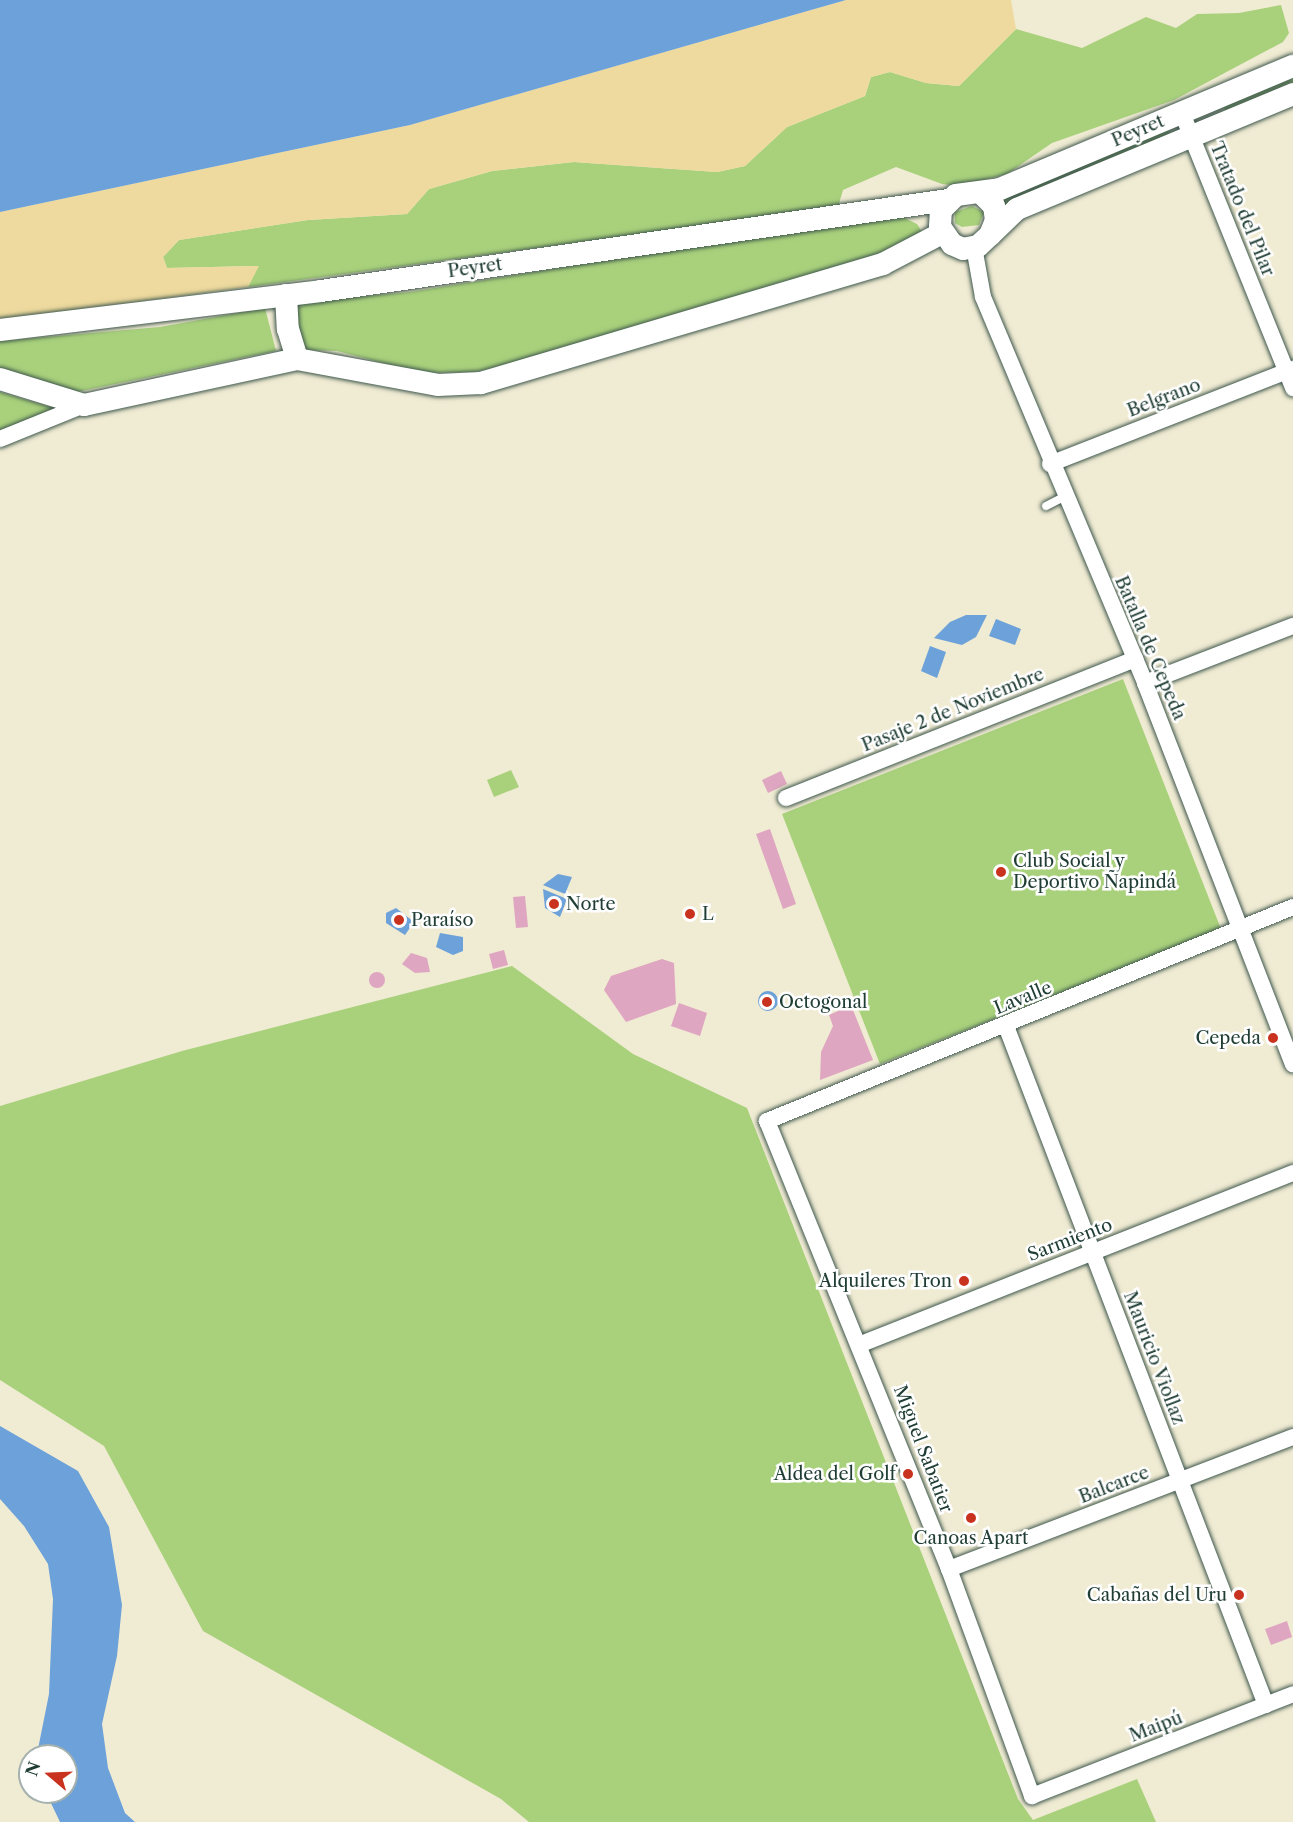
<!DOCTYPE html>
<meta charset="utf-8">
<style>
body{margin:0}
#map{position:relative;width:1293px;height:1822px;overflow:hidden;background:#f0ebd3;font-family:"Libre Caslon Text",serif}
div>[style]{position:absolute}
.green>*{inset:0;background:#a9d17c}
.sand>*{inset:0;background:#eeda9e}
.water>*{inset:0;background:#6ca1d9}
.round{border-radius:50%}
.building>*{inset:0;background:#dea6c0}
.roads{filter:drop-shadow(0 0 2px #3e574c) drop-shadow(0 0 2px #3e574c)}
.lane>*{height:8px;margin:-4px;padding:0 4px;transform-origin:4px;border-radius:4px;background:#fff}
.street>*{height:16px;margin:-8px;padding:0 8px;transform-origin:8px;border-radius:8px;background:#fff}
.secondary>*{height:22px;margin:-11px;padding:0 11px;transform-origin:11px;border-radius:11px;background:#fff}
.dots>*{width:16px;height:16px;translate:-50% -50%;box-sizing:border-box;border:3px solid #fff;border-radius:50%}
span{translate:-50% -50%;white-space:nowrap;text-align:center;line-height:1.15;-webkit-text-stroke:5px #fff;paint-order:stroke}
.street-label{font-size:18px;color:#1f3d34}
.poi-label{font-size:18px;color:#1f3d34}
.left{translate:0 -50%;text-align:left}
.right{translate:-100% -50%;text-align:right}
.north{position:absolute;left:18px;top:1744px;width:60px;height:60px;box-sizing:border-box;background:#fff;border:2px solid #a5b1ae;border-radius:50%;rotate:289deg;font-size:16px;font-weight:700;line-height:24px;text-align:center;color:#1f3d34}
.north::after{content:'';display:block;margin:auto;width:21px;height:27px;background:#c8321e;clip-path:polygon(50% 0,100% 100%,50% 72%,0 100%)}
</style>
<div id="map">
<div class="green">
<div style="clip-path:polygon(1281px 5px,1289px 33px,1283px 42px,1174px 100px,1052px 143px,1007px 174px,960px 186px,942px 184px,896px 167px,843px 190px,838px 207px,248px 287px,258px 266px,167px 268px,163px 257px,179px 240px,308px 220px,407px 214px,429px 189px,492px 171px,574px 162px,717px 172px,745px 166px,787px 127px,865px 96px,871px 77px,890px 72px,926px 83px,959px 86px,1016px 29px,1082px 48px,1146px 17px,1176px 28px,1197px 14px,1239px 13px)"></div>
<div style="clip-path:polygon(1293px 75px,1293px 85px,1226px 112px,1222px 104px)"></div>
<div style="clip-path:polygon(1167px 127px,1170px 136px,1005px 206px,1002px 198px)"></div>
<div style="clip-path:polygon(972px 206px,984px 212px,979px 225px,962px 227px,955px 223px,955px 212px)"></div>
<div style="clip-path:polygon(896px 214px,917px 224px,922px 232px,897px 250px,527px 362px,473px 372px,421px 373px,337px 351px,305px 350px,297px 345px,296px 306px,303px 302px,410px 292px)"></div>
<div style="clip-path:polygon(265px 308px,276px 351px,72px 393px,0 374px,0 341px,160px 327px)"></div>
<div style="clip-path:polygon(0 392px,54px 408px,0 431px)"></div>
<div style="clip-path:polygon(1123px 679px,1221px 929px,880px 1064px,782px 814px)"></div>
<div style="clip-path:polygon(511px 770px,519px 787px,494px 797px,487px 780px)"></div>
<div style="clip-path:polygon(512px 966px,633px 1054px,747px 1108px,1018px 1799px,1033px 1820px,1137px 1779px,1156px 1822px,529px 1822px,501px 1799px,203px 1631px,104px 1446px,0 1380px,0 1106px,182px 1051px)"></div>
</div>
<div class="sand">
<div style="clip-path:polygon(846px 0,1011px 0,1016px 29px,959px 86px,926px 83px,890px 72px,871px 77px,865px 96px,787px 127px,745px 166px,717px 172px,574px 162px,492px 171px,429px 189px,407px 214px,308px 220px,179px 240px,163px 257px,167px 268px,259px 266px,248px 287px,0 320px,0 212px,410px 125px)"></div>
</div>
<div class="water">
<div style="clip-path:polygon(0 0,846px 0,410px 125px,0 212px)"></div>
<div style="clip-path:polygon(966px 615px,987px 615px,976px 637px,962px 645px,934px 638px,950px 622px)"></div>
<div style="clip-path:polygon(996px 619px,1021px 629px,1015px 645px,989px 636px)"></div>
<div style="clip-path:polygon(930px 646px,946px 652px,937px 678px,921px 671px)"></div>
<div style="clip-path:polygon(558px 874px,572px 877px,565px 894px,543px 885px)"></div>
<div style="clip-path:polygon(543px 889px,567px 899px,560px 917px,545px 908px)"></div>
<div style="clip-path:polygon(396px 908px,414px 922px,405px 935px,386px 923px,386px 913px)"></div>
<div style="clip-path:polygon(440px 933px,463px 937px,463px 951px,453px 955px,436px 947px)"></div>
<div class="round" style="left:758px;top:991px;width:20px;height:20px"></div>
<div style="clip-path:polygon(0 1426px,78px 1471px,109px 1527px,122px 1605px,117px 1656px,102px 1724px,108px 1768px,125px 1813px,135px 1822px,60px 1822px,49px 1799px,47px 1792px,66px 1792px,66px 1756px,40px 1756px,38px 1749px,49px 1694px,53px 1599px,48px 1564px,24px 1526px,0 1499px)"></div>
</div>
<div class="building">
<div style="clip-path:polygon(781px 771px,787px 784px,768px 793px,762px 780px)"></div>
<div style="clip-path:polygon(770px 829px,796px 904px,783px 909px,756px 834px)"></div>
<div style="clip-path:polygon(525px 896px,528px 927px,516px 928px,513px 897px)"></div>
<div style="clip-path:polygon(504px 950px,508px 965px,493px 969px,489px 954px)"></div>
<div style="clip-path:polygon(411px 953px,427px 958px,430px 972px,415px 973px,402px 964px)"></div>
<div style="clip-path:polygon(662px 959px,674px 963px,676px 1004px,626px 1022px,604px 990px,611px 976px)"></div>
<div class="round" style="left:369px;top:972px;width:16px;height:16px"></div>
<div style="clip-path:polygon(679px 1003px,707px 1013px,700px 1036px,671px 1026px)"></div>
<div style="clip-path:polygon(851px 1005px,873px 1060px,820px 1080px,821px 1052px,833px 1026px,829px 1015px)"></div>
<div style="clip-path:polygon(1287px 1621px,1292px 1637px,1271px 1645px,1265px 1629px)"></div>
</div>
<div class="roads">
<div class="lane">
<div style="left:1046px;top:506px;width:20px;rotate:-27deg"></div>
</div>
<div class="street">
<div style="left:1182px;top:113px;width:297px;rotate:68deg"></div>
<div style="left:974px;top:247px;width:51px;rotate:79.8deg"></div>
<div style="left:983px;top:297px;width:419px;rotate:67.2deg"></div>
<div style="left:1145px;top:683px;width:409px;rotate:68.8deg"></div>
<div style="left:0;top:439px;width:91px;rotate:-22deg"></div>
<div style="left:1050px;top:464px;width:261px;rotate:-21.4deg"></div>
<div style="left:1145px;top:683px;width:159px;rotate:-21.1deg"></div>
<div style="left:786px;top:798px;width:376px;rotate:-21.7deg"></div>
<div style="left:1293px;top:907px;width:568px;rotate:157.86deg"></div>
<div style="left:767px;top:1121px;width:484px;rotate:67.9deg"></div>
<div style="left:949px;top:1569px;width:242px;rotate:69.9deg"></div>
<div style="left:1032px;top:1796px;width:280px;rotate:-21.3deg"></div>
<div style="left:1006px;top:1026px;width:727px;rotate:69.05deg"></div>
<div style="left:861px;top:1344px;width:465px;rotate:-21.6deg"></div>
<div style="left:949px;top:1569px;width:368px;rotate:-21deg"></div>
</div>
<div class="secondary">
<div style="left:981px;top:193px;width:18px;rotate:45deg"></div>
<div style="left:994px;top:206px;width:14px;rotate:82deg"></div>
<div style="left:996px;top:220px;width:16px;rotate:112deg"></div>
<div style="left:990px;top:235px;width:16px;rotate:137deg"></div>
<div style="left:978px;top:246px;width:15px;rotate:169deg"></div>
<div style="left:963px;top:249px;width:12px;rotate:-156deg"></div>
<div style="left:952px;top:244px;width:21px;rotate:-125deg"></div>
<div style="left:940px;top:227px;width:17px;rotate:-87deg"></div>
<div style="left:941px;top:210px;width:21px;rotate:-45deg"></div>
<div style="left:956px;top:195px;width:44px;rotate:-7.8deg"></div>
<div style="left:1000px;top:189px;width:318px;rotate:-22.8deg"></div>
<div style="left:990px;top:235px;width:37px;rotate:-44deg"></div>
<div style="left:1017px;top:209px;width:299px;rotate:-22.6deg"></div>
<div style="left:286px;top:295px;width:34px;rotate:87deg"></div>
<div style="left:288px;top:329px;width:31px;rotate:73deg"></div>
<div style="left:0;top:330px;width:323px;rotate:-6.9deg"></div>
<div style="left:321px;top:291px;width:634px;rotate:-8.26deg"></div>
<div style="left:0;top:379px;width:88px;rotate:17.2deg"></div>
<div style="left:84px;top:405px;width:218px;rotate:-12.2deg"></div>
<div style="left:297px;top:359px;width:143px;rotate:10.4deg"></div>
<div style="left:438px;top:385px;width:43px;rotate:-2.7deg"></div>
<div style="left:481px;top:383px;width:419px;rotate:-16.5deg"></div>
<div style="left:883px;top:264px;width:67px;rotate:-27.7deg"></div>
</div>
</div>
<div class="dots">
<div style="left:1001px;top:872px;background:#c8321e"></div>
<div style="left:554px;top:904px;background:#c8321e"></div>
<div style="left:690px;top:914px;background:#c8321e"></div>
<div style="left:399px;top:920px;background:#c8321e"></div>
<div style="left:767px;top:1002px;background:#c8321e"></div>
<div style="left:1273px;top:1038px;background:#c8321e"></div>
<div style="left:964px;top:1281px;background:#c8321e"></div>
<div style="left:908px;top:1474px;background:#c8321e"></div>
<div style="left:971px;top:1518px;background:#c8321e"></div>
<div style="left:1239px;top:1595px;background:#c8321e"></div>
</div>
<div class="street-label">
<span style="left:1138px;top:131px;rotate:-23deg">Peyret</span>
<span style="left:1242px;top:209px;rotate:68deg">Tratado del Pilar</span>
<span style="left:475px;top:268px;rotate:-8deg">Peyret</span>
<span style="left:1164px;top:398px;rotate:-21deg">Belgrano</span>
<span style="left:1150px;top:648px;rotate:67deg">Batalla de Cepeda</span>
<span style="left:953px;top:710px;rotate:-22deg">Pasaje 2 de Noviembre</span>
<span style="left:1023px;top:998px;rotate:-22deg">Lavalle</span>
<span style="left:1070px;top:1240px;rotate:-21deg">Sarmiento</span>
<span style="left:1154px;top:1358px;rotate:69deg">Mauricio Viollaz</span>
<span style="left:923px;top:1449px;rotate:69deg">Miguel Sabatier</span>
<span style="left:1114px;top:1485px;rotate:-21deg">Balcarce</span>
<span style="left:1156px;top:1727px;rotate:-21deg">Maipú</span>
</div>
<div class="poi-label">
<span class="left" style="left:1013px;top:872px">Club Social y<br>Deportivo Ñapindá</span>
<span class="left" style="left:566px;top:904px">Norte</span>
<span class="left" style="left:702px;top:914px">L</span>
<span class="left" style="left:411px;top:920px">Paraíso</span>
<span class="left" style="left:779px;top:1002px">Octogonal</span>
<span class="right" style="left:1261px;top:1038px">Cepeda</span>
<span class="right" style="left:952px;top:1281px">Alquileres Tron</span>
<span class="right" style="left:896px;top:1474px">Aldea del Golf</span>
<span style="left:971px;top:1538px">Canoas Apart</span>
<span class="right" style="left:1227px;top:1595px">Cabañas del Uru</span>
</div>
<div class="north">N</div>
</div>
